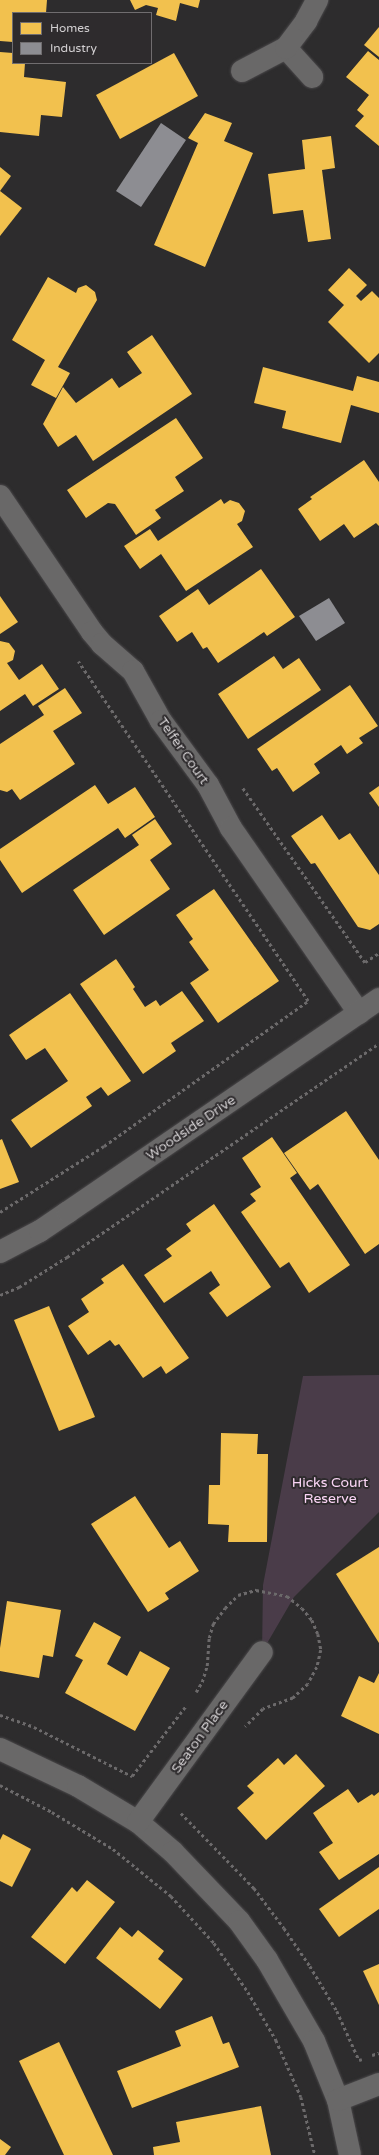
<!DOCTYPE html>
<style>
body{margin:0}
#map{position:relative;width:379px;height:2155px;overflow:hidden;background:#2d2c2d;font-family:"Varela Round",sans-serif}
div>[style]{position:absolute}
.green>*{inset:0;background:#4a3c49}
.homes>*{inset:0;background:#f2c14e}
.industry>*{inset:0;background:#8d8d92}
.path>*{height:2.5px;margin-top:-1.25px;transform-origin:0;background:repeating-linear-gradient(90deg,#6c6a6b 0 3px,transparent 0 6px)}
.roads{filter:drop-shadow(0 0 1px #4b494b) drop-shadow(0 0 1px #4b494b)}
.minor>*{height:22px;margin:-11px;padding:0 11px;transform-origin:11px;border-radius:11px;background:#696868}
span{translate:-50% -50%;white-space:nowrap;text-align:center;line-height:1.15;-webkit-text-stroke:4px #2e2b2d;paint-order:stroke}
.street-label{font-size:14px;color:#d3d0d2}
.park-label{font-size:14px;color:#fbd5f6}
.legend{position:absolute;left:12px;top:12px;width:140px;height:52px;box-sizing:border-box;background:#2e2b2d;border:1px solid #706d6f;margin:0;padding:5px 7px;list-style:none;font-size:12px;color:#d3d0d2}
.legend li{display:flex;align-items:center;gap:8px;height:20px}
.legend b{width:20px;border:1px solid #706d6f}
</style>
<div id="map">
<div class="green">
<div style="clip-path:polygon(379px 1375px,379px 1512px,294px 1597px,262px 1652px,263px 1585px,303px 1376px)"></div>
</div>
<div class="homes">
<div style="clip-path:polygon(0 0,47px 0,46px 13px,13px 13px,13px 42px,0 41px)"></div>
<div style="clip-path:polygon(130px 0,200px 0,198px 8px,180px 3px,176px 21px,156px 15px,158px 8px,146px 5px,135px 10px)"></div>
<div style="clip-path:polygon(379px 27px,379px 57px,364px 45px)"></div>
<div style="clip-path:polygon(368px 51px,379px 60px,379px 146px,355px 126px,364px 116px,357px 110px,369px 95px,346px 77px)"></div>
<div style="clip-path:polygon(0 52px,13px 53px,13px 63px,25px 63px,24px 77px,66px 82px,62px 117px,41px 115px,39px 136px,0 132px)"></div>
<div style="clip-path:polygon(174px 53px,198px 96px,120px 139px,96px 95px)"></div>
<div style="clip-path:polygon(205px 113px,232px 123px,224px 141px,253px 153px,205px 267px,154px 245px,198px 143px,188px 138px)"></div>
<div style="clip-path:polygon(331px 136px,335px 168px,322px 170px,331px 239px,308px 242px,303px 210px,273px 214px,268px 174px,305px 169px,302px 140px)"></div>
<div style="clip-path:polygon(0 167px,11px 176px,0 191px)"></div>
<div style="clip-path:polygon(0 191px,22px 208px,0 236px)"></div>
<div style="clip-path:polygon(349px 268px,367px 285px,356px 296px,361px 301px,372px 291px,379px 298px,379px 353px,369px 363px,328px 322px,344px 305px,328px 290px)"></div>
<div style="clip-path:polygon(48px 277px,76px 293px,78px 288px,86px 285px,95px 292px,97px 300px,58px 367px,70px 373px,56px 398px,31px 385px,45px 360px,12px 340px)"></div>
<div style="clip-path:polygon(152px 335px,192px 394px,93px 461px,76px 435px,58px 447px,43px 424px,63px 387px,76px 403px,112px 378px,119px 388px,142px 373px,127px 352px)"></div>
<div style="clip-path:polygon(263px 367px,353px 391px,357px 376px,379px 382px,379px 413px,351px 405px,341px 443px,282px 428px,286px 411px,254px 403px)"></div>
<div style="clip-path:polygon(176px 418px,203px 458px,175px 477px,184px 491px,155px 510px,161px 518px,136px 535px,115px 504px,108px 503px,86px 518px,67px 490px)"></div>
<div style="clip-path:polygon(364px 460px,379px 482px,379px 526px,376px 523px,354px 538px,344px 524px,320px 541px,298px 509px,312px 499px,310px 497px)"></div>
<div style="clip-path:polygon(221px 499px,224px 504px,230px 500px,239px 503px,245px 511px,242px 521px,237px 524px,253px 547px,186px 591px,161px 554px,140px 569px,124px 546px,150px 529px,158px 541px)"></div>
<div style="clip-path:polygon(261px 569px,295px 617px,267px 636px,264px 632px,218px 663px,207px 647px,203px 649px,192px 632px,177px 642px,159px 616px,198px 589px,209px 605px)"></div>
<div style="clip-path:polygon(0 596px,18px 622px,0 634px)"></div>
<div style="clip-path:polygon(0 641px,9px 643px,15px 651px,13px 660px,7px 663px,19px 680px,42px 664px,59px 689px,33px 706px,25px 694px,0 711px)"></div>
<div style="clip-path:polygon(274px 656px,283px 669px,299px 658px,321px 690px,248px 739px,218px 694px)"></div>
<div style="clip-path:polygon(350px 685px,378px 726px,359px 738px,363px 743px,347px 754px,341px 745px,314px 764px,320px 773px,293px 792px,277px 768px,272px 771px,257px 749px)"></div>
<div style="clip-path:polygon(65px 688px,82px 713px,53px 731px,75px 764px,20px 800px,12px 789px,7px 792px,0 790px,0 744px,44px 715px,38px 706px)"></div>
<div style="clip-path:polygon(95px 785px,108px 804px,135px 787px,155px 817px,125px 838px,118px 828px,22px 893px,0 860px,0 849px)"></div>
<div style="clip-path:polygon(379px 786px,379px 807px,369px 793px)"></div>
<div style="clip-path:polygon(322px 815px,339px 840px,350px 833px,379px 875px,379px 924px,370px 930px,358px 927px,315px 863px,311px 864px,291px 836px)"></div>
<div style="clip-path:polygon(155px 819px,172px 844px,150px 860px,170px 889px,104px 935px,73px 890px,139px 845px,132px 835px)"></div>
<div style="clip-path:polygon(214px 889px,279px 981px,218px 1023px,190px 983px,209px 970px,189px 942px,193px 939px,176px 915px)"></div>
<div style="clip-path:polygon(116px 959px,135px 987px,133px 989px,145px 1007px,156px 1000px,160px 1006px,182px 991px,204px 1021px,171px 1043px,176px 1051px,143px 1074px,80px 984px)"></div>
<div style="clip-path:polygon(70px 993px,131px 1081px,108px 1096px,101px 1087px,86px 1097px,92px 1106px,31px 1148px,11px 1120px,68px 1081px,45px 1048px,26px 1060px,9px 1035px)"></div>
<div style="clip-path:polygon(346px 1111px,379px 1160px,379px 1244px,365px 1254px,318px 1184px,310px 1190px,284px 1153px)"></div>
<div style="clip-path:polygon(272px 1137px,297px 1173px,290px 1178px,350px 1265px,309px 1293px,289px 1262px,280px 1268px,241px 1212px,256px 1201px,250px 1194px,261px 1187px,242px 1158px)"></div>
<div style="clip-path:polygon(2px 1139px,19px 1182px,0 1189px,0 1140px)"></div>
<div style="clip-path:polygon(214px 1204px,271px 1287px,227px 1317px,209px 1293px,220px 1285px,211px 1271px,164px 1303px,144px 1275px,172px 1256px,166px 1249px,191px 1231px,186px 1224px)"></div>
<div style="clip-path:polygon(123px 1264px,189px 1358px,166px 1374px,161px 1366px,143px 1378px,119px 1344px,115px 1346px,110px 1340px,88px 1355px,68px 1326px,89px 1312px,81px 1299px,104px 1283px,101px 1279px)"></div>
<div style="clip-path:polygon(49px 1306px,95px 1417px,59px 1431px,14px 1320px)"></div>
<div style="clip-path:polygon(221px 1433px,258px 1434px,257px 1454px,268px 1454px,267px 1542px,228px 1542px,229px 1525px,208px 1524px,209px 1485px,220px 1485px)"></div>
<div style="clip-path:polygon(135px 1496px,169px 1548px,180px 1541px,199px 1571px,165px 1593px,169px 1599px,148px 1612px,91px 1524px)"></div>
<div style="clip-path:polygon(379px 1547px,379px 1643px,336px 1574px)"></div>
<div style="clip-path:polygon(7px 1601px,61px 1610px,53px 1657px,43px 1655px,39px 1678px,0 1671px,0 1648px)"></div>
<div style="clip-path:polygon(94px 1622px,121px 1637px,107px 1664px,127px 1676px,140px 1651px,170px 1668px,135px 1731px,65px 1693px,83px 1660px,75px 1656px)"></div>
<div style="clip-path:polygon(379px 1673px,379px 1734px,341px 1716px,359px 1676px,374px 1683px)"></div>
<div style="clip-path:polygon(296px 1754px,325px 1786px,266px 1840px,237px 1808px,254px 1793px,247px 1786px,278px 1758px,284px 1765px)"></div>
<div style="clip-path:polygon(348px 1789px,358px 1803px,372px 1794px,374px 1796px,379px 1792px,379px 1854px,339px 1880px,319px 1852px,333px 1843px,313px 1813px)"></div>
<div style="clip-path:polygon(3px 1834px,31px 1849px,12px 1887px,0 1881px,0 1840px)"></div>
<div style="clip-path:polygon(379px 1867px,379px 1909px,339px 1937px,319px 1909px)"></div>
<div style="clip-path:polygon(87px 1880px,115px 1902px,65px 1964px,31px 1937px,72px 1887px,77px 1892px)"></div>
<div style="clip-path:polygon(120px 1927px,132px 1937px,138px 1930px,164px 1951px,158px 1959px,183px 1979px,160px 2009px,96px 1958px)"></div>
<div style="clip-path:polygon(379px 1964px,379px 2005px,363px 1971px)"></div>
<div style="clip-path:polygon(212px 2016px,223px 2044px,229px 2042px,239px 2067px,132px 2108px,117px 2071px,181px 2046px,175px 2031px)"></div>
<div style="clip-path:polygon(59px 2042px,113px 2155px,64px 2155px,19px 2061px)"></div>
<div style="clip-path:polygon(261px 2106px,271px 2155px,154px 2155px,153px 2147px,180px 2142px,176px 2122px)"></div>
<div style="clip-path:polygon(0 2139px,11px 2147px,5px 2155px,0 2155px)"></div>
</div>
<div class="industry">
<div style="clip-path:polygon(161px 123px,186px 140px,141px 207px,116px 191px)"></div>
<div style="clip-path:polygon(329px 598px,345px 623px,316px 641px,299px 616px)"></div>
</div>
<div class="path">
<div style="left:243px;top:788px;width:213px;rotate:55deg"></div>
<div style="left:365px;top:962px;width:17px;rotate:-33deg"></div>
<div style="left:0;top:1212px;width:123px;rotate:-32.4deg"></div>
<div style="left:104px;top:1146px;width:250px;rotate:-35.4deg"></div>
<div style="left:308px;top:1001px;width:410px;rotate:-124.1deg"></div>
<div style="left:0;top:1295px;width:21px;rotate:-23deg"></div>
<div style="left:19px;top:1287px;width:57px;rotate:-32deg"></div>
<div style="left:67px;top:1257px;width:378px;rotate:-34.4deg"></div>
<div style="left:196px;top:1692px;width:12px;rotate:-59deg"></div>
<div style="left:202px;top:1682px;width:17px;rotate:-73deg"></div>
<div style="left:207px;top:1666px;width:28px;rotate:-86deg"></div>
<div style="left:209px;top:1638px;width:15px;rotate:-74deg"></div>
<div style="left:213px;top:1624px;width:20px;rotate:-53deg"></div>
<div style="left:225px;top:1608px;width:18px;rotate:-45deg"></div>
<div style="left:238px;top:1595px;width:19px;rotate:-16deg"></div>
<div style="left:256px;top:1590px;width:32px;rotate:11deg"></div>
<div style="left:287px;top:1596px;width:19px;rotate:39deg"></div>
<div style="left:302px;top:1608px;width:16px;rotate:50deg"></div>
<div style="left:312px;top:1620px;width:15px;rotate:67deg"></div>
<div style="left:318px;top:1634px;width:16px;rotate:79deg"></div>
<div style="left:321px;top:1650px;width:17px;rotate:103deg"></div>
<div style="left:317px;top:1667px;width:19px;rotate:118deg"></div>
<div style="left:308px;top:1684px;width:21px;rotate:137deg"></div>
<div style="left:293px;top:1698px;width:32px;rotate:160deg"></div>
<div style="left:263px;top:1709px;width:25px;rotate:135deg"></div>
<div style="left:0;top:1715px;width:36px;rotate:19deg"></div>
<div style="left:34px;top:1727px;width:110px;rotate:26.6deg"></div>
<div style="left:132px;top:1776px;width:88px;rotate:-52.4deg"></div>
<div style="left:0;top:1785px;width:59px;rotate:27.4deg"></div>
<div style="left:52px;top:1812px;width:71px;rotate:31.2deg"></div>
<div style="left:113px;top:1849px;width:75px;rotate:39deg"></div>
<div style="left:171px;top:1896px;width:64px;rotate:47.5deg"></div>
<div style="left:214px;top:1943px;width:60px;rotate:55.2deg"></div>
<div style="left:248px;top:1992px;width:56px;rotate:59.7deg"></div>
<div style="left:276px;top:2040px;width:62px;rotate:66.3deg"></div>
<div style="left:301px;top:2097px;width:60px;rotate:76.4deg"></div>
<div style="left:181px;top:1813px;width:105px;rotate:45.8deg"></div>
<div style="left:254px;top:1888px;width:50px;rotate:53.1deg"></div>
<div style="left:284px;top:1928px;width:46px;rotate:55.6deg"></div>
<div style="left:310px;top:1966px;width:52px;rotate:59deg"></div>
<div style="left:337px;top:2011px;width:54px;rotate:65.8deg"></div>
<div style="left:359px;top:2060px;width:3px;rotate:-18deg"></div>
<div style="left:372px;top:2055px;width:7px;rotate:-16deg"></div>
</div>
<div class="roads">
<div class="minor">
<div style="left:286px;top:48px;width:39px;rotate:48deg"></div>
<div style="left:242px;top:71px;width:50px;rotate:-27.6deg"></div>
<div style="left:286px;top:48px;width:34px;rotate:-53deg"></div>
<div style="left:306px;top:21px;width:24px;rotate:-62deg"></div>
<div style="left:0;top:496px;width:164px;rotate:55.9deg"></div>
<div style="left:92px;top:632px;width:16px;rotate:50deg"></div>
<div style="left:102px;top:644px;width:41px;rotate:41.1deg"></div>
<div style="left:133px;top:671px;width:57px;rotate:60.8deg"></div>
<div style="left:161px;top:721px;width:79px;rotate:53.7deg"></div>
<div style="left:208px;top:785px;width:49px;rotate:61.9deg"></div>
<div style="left:231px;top:828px;width:225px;rotate:55.3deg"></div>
<div style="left:0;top:1252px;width:45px;rotate:-27.7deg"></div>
<div style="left:40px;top:1231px;width:34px;rotate:-34deg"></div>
<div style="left:68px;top:1212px;width:377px;rotate:-34.4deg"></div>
<div style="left:0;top:1749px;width:86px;rotate:25.4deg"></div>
<div style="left:78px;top:1786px;width:70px;rotate:31deg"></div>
<div style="left:138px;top:1822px;width:46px;rotate:40.6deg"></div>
<div style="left:173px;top:1852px;width:95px;rotate:46.3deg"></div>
<div style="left:239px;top:1921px;width:48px;rotate:54.3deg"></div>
<div style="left:267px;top:1960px;width:94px;rotate:59.9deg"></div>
<div style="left:314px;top:2041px;width:64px;rotate:67.9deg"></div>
<div style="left:338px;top:2100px;width:56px;rotate:77.7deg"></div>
<div style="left:138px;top:1822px;width:210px;rotate:-53.9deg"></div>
<div style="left:338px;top:2100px;width:44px;rotate:-21.3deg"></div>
</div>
</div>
<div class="street-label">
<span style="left:183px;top:751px;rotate:55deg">Telfer Court</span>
<span style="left:191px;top:1128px;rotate:-34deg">Woodside Drive</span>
<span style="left:200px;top:1737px;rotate:-54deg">Seaton Place</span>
</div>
<div class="park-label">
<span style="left:330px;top:1491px">Hicks Court<br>Reserve</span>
</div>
<ul class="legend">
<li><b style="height:11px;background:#f2c14e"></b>Homes</li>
<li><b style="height:11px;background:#8d8d92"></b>Industry</li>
</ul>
</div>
